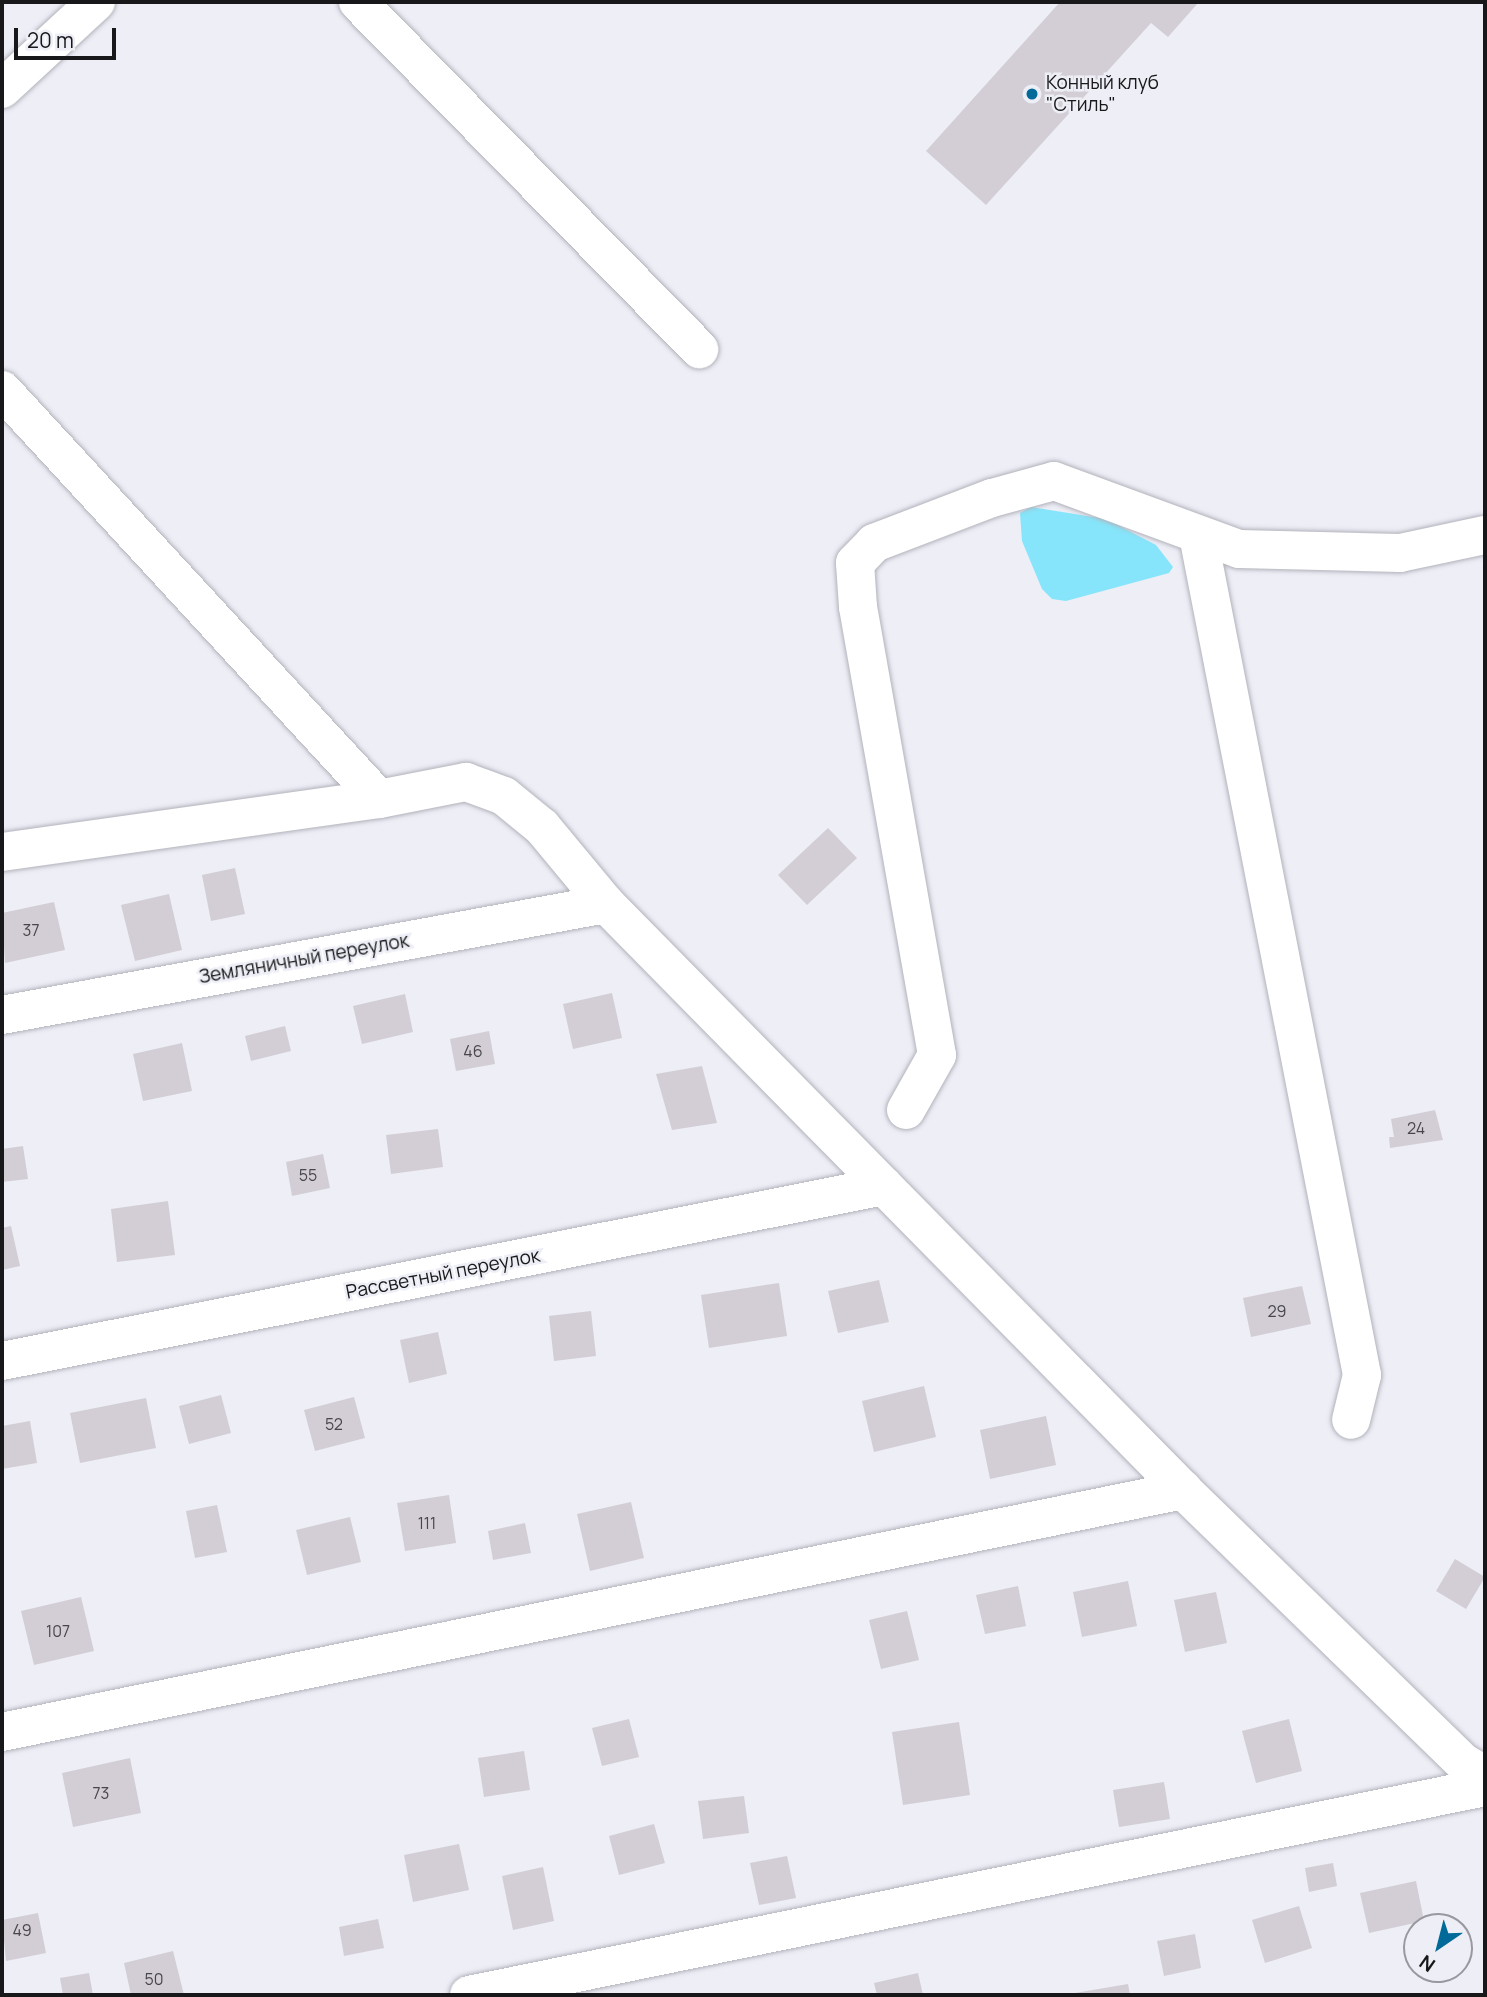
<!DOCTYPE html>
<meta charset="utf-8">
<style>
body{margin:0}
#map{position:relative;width:1487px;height:1997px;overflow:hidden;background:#edeef6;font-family:Manrope,sans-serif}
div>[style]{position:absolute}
.water>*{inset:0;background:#86e5fa}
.building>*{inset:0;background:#d3ced5}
.roads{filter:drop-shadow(0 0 2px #b2b2bb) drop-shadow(0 0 2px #b2b2bb)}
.minor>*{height:38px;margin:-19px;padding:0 19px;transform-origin:19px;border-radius:19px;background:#fff}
.dots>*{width:19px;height:19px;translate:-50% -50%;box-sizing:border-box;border:4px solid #edeef6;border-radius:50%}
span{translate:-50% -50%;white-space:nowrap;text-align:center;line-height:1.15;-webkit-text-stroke:5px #edeef6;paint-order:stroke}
.number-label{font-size:16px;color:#47464a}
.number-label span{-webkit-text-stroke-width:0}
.poi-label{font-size:19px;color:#18181b}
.left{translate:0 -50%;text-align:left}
.street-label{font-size:19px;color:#18181b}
.frame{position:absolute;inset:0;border:4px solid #18181b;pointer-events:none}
.north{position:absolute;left:1403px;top:1913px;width:70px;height:70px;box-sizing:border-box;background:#edeef6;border:2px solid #98989e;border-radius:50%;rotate:215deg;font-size:19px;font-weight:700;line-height:28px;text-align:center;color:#18181b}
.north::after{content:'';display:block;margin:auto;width:24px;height:32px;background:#026a98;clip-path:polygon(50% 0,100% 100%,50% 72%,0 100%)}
.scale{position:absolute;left:14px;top:28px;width:102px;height:32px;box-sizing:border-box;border:4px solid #18181b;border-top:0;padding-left:9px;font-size:21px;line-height:24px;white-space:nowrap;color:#18181b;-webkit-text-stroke:5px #edeef6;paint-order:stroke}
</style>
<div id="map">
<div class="water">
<div style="clip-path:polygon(1031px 507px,1106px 519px,1156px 545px,1173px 567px,1169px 573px,1066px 601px,1052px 599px,1042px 589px,1022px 541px,1020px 513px)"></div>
</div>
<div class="building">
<div style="clip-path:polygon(1060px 2px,1198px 3px,1168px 37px,1151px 23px,986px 205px,926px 151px)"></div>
<div style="clip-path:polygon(828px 828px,857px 858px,807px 905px,778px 875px)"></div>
<div style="clip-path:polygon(235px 868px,245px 914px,211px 921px,202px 875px)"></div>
<div style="clip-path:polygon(169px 894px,182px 950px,135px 961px,121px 905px)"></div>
<div style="clip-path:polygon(54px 902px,65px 950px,5px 963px,2px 913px)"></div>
<div style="clip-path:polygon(612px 993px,622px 1038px,573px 1049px,563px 1004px)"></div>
<div style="clip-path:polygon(405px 994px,413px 1032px,362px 1044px,353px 1006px)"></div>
<div style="clip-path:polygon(285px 1026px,291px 1051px,251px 1061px,245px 1036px)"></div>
<div style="clip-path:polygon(489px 1031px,495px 1064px,456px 1071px,450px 1039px)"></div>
<div style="clip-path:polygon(182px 1043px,192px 1091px,143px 1101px,133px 1054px)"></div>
<div style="clip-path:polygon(702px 1066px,717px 1123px,672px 1130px,656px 1074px)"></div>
<div style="clip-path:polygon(1435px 1110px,1443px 1140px,1390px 1148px,1389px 1137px,1394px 1137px,1391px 1119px)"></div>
<div style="clip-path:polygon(438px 1129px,443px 1167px,391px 1174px,386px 1135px)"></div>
<div style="clip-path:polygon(23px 1146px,28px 1179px,2px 1182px,2px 1149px)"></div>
<div style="clip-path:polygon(323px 1154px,330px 1188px,292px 1196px,286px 1162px)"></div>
<div style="clip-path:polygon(168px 1201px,175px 1255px,117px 1262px,111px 1209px)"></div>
<div style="clip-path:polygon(11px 1226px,20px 1266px,2px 1270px,2px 1228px)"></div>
<div style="clip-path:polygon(879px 1280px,889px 1322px,838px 1333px,828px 1291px)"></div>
<div style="clip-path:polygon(779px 1283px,787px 1336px,709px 1348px,701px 1295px)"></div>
<div style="clip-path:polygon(1302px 1286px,1311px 1324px,1251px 1337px,1243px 1298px)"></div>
<div style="clip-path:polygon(591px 1311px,596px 1356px,554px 1361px,549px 1316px)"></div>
<div style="clip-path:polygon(438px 1332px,447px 1374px,409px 1383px,400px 1340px)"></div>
<div style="clip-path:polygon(924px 1386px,936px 1437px,874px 1452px,862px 1401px)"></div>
<div style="clip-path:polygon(221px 1395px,231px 1433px,189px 1444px,179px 1406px)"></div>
<div style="clip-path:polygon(354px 1397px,365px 1438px,315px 1451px,304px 1410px)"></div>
<div style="clip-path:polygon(146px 1398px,156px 1448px,80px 1463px,70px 1413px)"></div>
<div style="clip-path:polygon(1046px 1416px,1056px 1465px,990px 1479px,980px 1430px)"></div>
<div style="clip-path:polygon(30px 1421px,37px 1463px,2px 1469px,2px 1426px)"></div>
<div style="clip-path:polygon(449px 1495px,456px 1543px,405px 1551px,397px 1503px)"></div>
<div style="clip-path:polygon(631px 1502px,644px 1558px,590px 1571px,577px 1514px)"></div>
<div style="clip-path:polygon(217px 1505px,227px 1552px,195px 1558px,186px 1511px)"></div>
<div style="clip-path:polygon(350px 1517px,361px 1562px,307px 1575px,296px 1530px)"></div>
<div style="clip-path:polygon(525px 1523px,531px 1553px,493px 1560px,488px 1531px)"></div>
<div style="clip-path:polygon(1455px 1559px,1485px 1577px,1466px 1609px,1436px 1591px)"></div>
<div style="clip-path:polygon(1128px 1581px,1137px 1626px,1082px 1637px,1073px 1592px)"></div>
<div style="clip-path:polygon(1018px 1586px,1026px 1626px,985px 1634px,976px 1595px)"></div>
<div style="clip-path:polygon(1216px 1592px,1227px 1643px,1185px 1652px,1174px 1600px)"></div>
<div style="clip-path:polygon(81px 1597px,94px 1651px,34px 1665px,21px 1611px)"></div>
<div style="clip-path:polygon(907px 1611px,919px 1660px,881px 1669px,869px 1620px)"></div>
<div style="clip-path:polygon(629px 1719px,639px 1757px,602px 1766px,592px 1728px)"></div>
<div style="clip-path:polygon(1289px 1719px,1302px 1771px,1256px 1783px,1242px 1731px)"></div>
<div style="clip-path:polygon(959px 1722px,970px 1795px,903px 1805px,892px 1732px)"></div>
<div style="clip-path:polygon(524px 1751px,530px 1790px,484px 1797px,478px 1758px)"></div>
<div style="clip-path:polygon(130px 1758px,141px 1813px,73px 1827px,62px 1773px)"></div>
<div style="clip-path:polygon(1164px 1782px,1170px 1819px,1119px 1827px,1113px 1790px)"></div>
<div style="clip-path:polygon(744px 1796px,749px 1833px,703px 1839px,698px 1801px)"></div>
<div style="clip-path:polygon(654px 1824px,665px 1863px,619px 1875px,609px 1836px)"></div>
<div style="clip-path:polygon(459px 1844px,469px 1890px,413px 1902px,404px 1855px)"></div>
<div style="clip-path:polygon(787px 1856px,796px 1898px,759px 1905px,750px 1863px)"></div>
<div style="clip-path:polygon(1333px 1863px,1337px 1886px,1309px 1892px,1305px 1868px)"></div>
<div style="clip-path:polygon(543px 1867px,554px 1921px,513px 1930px,502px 1876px)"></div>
<div style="clip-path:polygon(1416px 1881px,1424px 1921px,1369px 1933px,1360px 1893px)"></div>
<div style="clip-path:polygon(1299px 1906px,1312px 1948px,1265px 1963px,1252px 1920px)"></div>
<div style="clip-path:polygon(38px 1913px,46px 1953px,6px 1961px,2px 1920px)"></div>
<div style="clip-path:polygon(378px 1919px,384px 1948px,344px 1956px,339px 1927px)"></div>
<div style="clip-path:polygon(1195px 1934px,1201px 1968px,1164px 1976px,1157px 1941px)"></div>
<div style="clip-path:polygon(173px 1951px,184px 1995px,131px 1995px,124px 1963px)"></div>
<div style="clip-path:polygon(1435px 1969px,1456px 1969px,1457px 1974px,1437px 1978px)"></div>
<div style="clip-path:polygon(89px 1973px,93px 1995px,63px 1995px,60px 1978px)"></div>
<div style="clip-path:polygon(918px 1973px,923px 1995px,877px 1995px,874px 1983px)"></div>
<div style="clip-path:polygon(1128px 1984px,1130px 1995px,1069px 1995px,1069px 1994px)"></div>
</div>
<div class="roads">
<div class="minor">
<div style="left:358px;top:2px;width:487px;rotate:45.5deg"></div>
<div style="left:2px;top:89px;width:128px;rotate:-42.8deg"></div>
<div style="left:2px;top:390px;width:556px;rotate:47.33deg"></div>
<div style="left:379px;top:799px;width:89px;rotate:-11.1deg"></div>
<div style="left:466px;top:782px;width:40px;rotate:20.2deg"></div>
<div style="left:504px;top:796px;width:49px;rotate:39.2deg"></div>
<div style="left:542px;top:827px;width:100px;rotate:50.3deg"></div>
<div style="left:606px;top:904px;width:822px;rotate:45.44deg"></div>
<div style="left:1183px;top:1490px;width:392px;rotate:44.2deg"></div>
<div style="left:1464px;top:1763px;width:24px;rotate:30deg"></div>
<div style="left:1198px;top:535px;width:856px;rotate:78.95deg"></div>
<div style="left:1362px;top:1375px;width:46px;rotate:103.7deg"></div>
<div style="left:2px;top:852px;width:381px;rotate:-8deg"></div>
<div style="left:2px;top:1015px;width:614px;rotate:-10.41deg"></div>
<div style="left:906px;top:1110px;width:63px;rotate:-60.6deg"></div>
<div style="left:937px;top:1055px;width:455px;rotate:-100deg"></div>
<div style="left:858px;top:607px;width:44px;rotate:-93.9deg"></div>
<div style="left:855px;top:563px;width:28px;rotate:-46deg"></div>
<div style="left:874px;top:543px;width:126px;rotate:-20.9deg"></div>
<div style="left:992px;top:498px;width:64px;rotate:-15.3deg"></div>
<div style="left:1054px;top:481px;width:197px;rotate:20.2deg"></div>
<div style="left:1239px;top:549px;width:161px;rotate:1.4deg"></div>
<div style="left:1400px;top:553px;width:87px;rotate:-12deg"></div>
<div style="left:2px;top:1361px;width:899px;rotate:-11.22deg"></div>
<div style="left:2px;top:1732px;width:1206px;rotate:-11.58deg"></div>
<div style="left:469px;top:1995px;width:1037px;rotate:-11.57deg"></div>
</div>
</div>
<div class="dots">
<div style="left:1032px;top:94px;background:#026a98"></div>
</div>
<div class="number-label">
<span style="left:31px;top:930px">37</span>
<span style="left:473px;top:1051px">46</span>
<span style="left:1416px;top:1128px">24</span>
<span style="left:308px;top:1175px">55</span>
<span style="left:1277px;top:1311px">29</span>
<span style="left:334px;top:1424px">52</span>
<span style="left:427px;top:1523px">111</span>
<span style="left:58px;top:1631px">107</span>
<span style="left:101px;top:1793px">73</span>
<span style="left:22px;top:1930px">49</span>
<span style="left:154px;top:1979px">50</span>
</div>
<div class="poi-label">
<span class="left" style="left:1046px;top:94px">Конный клуб<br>"Стиль"</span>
</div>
<div class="street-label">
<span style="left:304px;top:959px;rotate:-10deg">Земляничный переулок</span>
<span style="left:443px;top:1274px;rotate:-11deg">Рассветный переулок</span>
</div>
<div class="frame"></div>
<div class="north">N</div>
<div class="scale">20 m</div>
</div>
